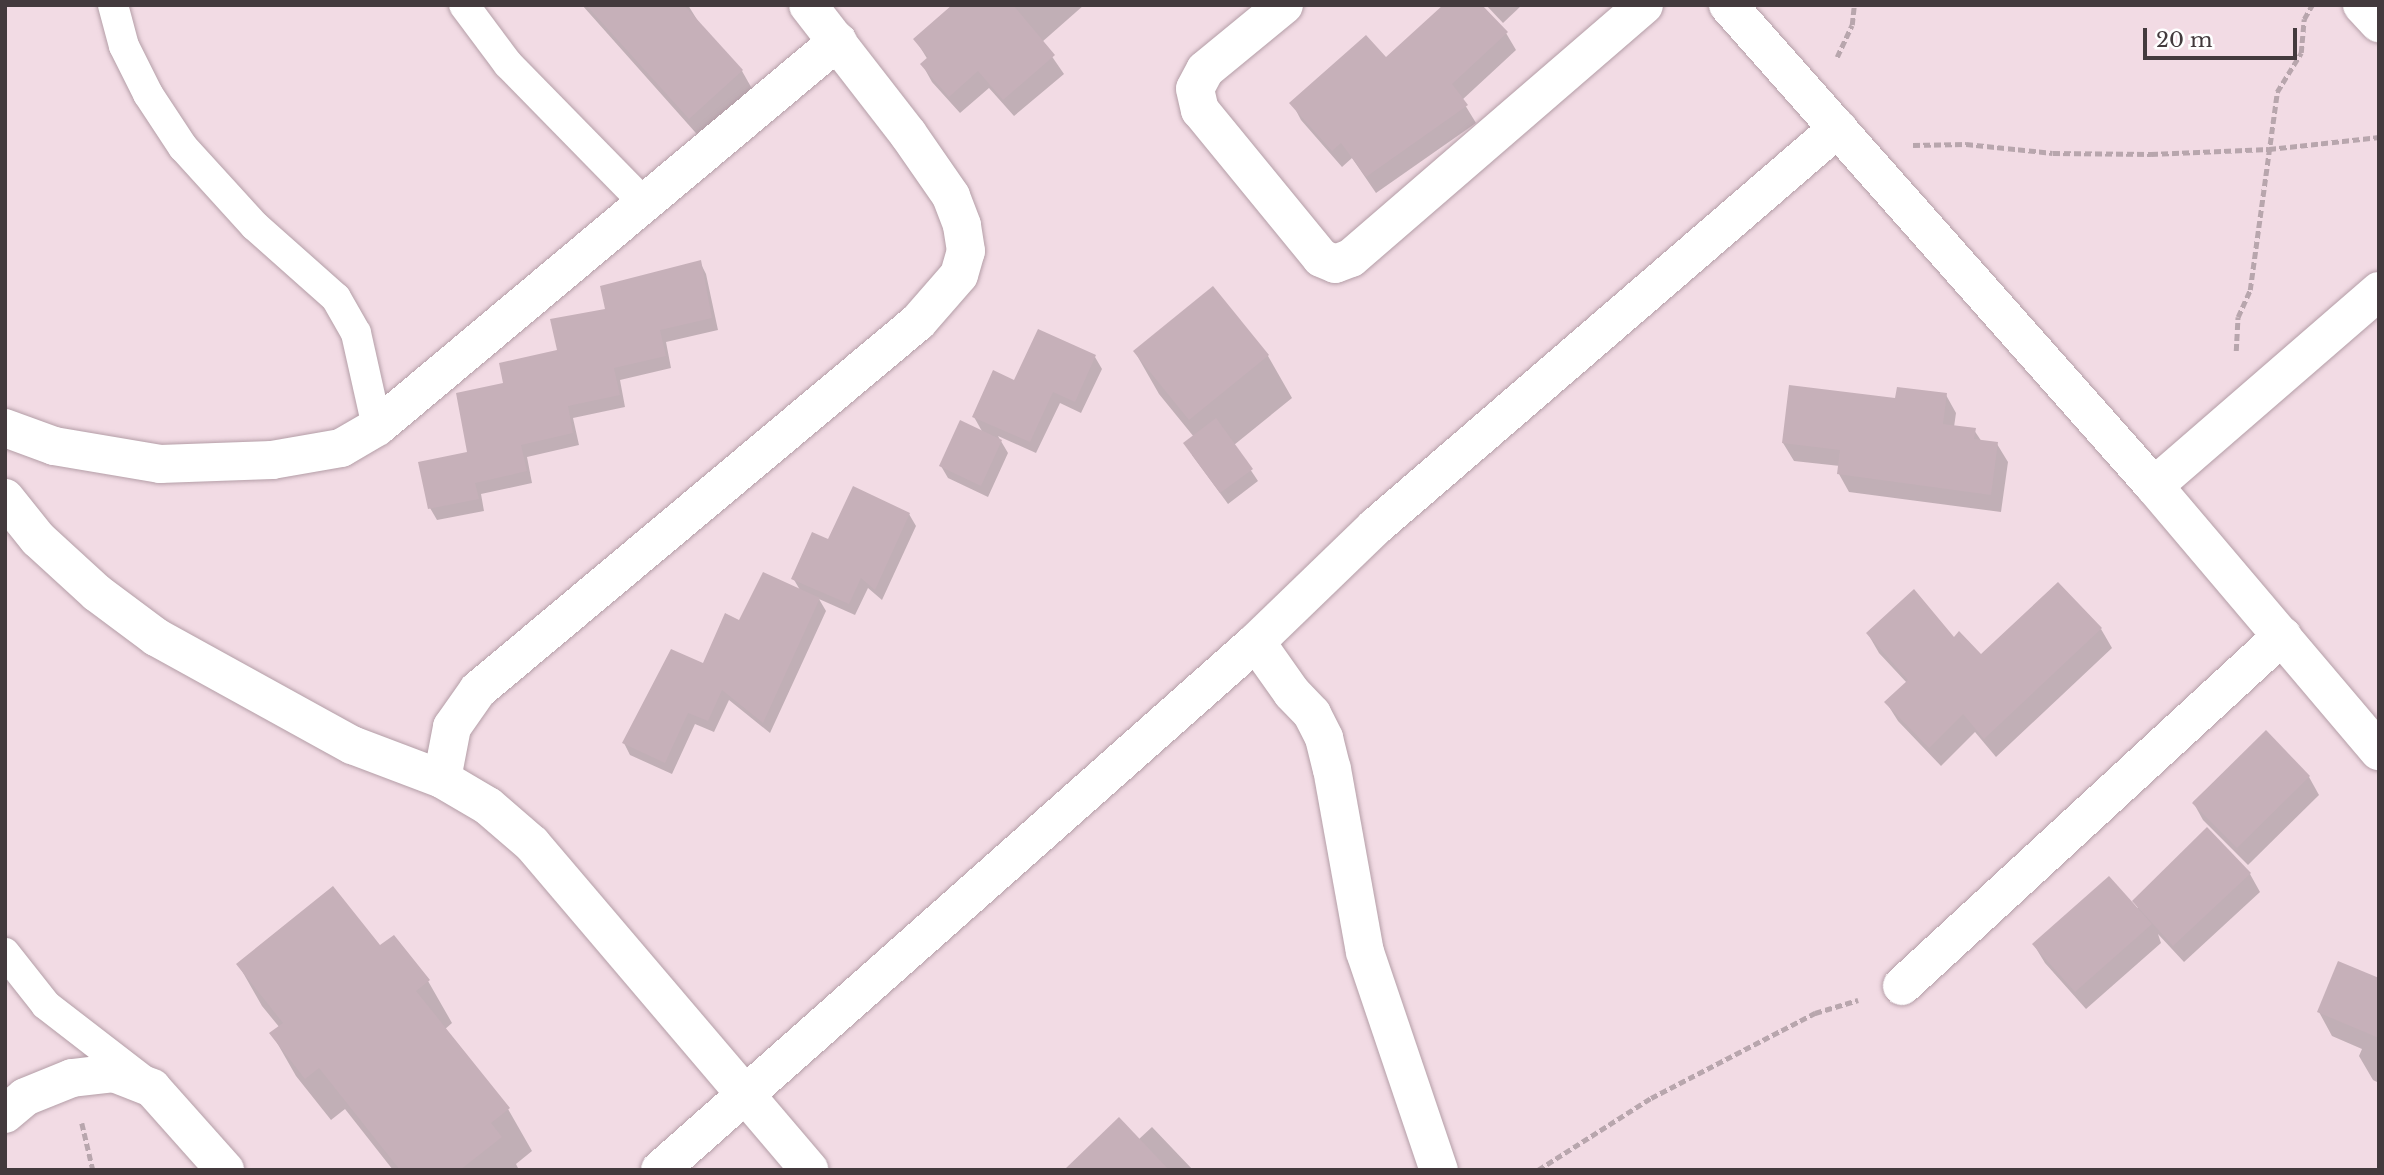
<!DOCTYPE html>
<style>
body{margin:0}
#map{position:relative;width:2384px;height:1175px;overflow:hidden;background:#f2dbe4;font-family:"Libre Baskerville",serif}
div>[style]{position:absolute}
.shadow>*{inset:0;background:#0003}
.building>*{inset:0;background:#c6b0b9}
.path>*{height:4.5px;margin-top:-2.25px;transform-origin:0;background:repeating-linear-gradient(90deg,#b8a6ad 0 7px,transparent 0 10.5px)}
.roads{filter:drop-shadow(0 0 2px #b49ea7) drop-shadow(0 0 2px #b49ea7)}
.service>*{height:30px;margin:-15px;padding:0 15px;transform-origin:15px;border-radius:15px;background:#fff}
.minor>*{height:38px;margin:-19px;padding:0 19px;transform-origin:19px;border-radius:19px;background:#fff}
span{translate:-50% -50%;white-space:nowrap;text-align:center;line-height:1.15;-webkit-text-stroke:7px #fff;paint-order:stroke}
.frame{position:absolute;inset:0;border:7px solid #433a3d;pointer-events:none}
.scale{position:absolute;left:2143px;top:28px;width:154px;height:32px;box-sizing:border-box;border:4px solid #433a3d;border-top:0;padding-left:9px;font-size:21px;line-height:24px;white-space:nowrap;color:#433a3d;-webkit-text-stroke:5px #fff;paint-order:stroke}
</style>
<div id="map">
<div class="shadow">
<div style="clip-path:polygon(582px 5px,688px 5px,701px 26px,742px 71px,755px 94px,703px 141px)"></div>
<div style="clip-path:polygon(955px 5px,1084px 5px,1042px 42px,1064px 74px,1014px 116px,989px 88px,960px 113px,932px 82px,922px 64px,928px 60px,915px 39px)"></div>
<div style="clip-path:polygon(1486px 5px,1522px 5px,1503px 23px)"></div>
<div style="clip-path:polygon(1506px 33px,1516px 50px,1462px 100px,1476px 123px,1376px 193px,1352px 158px,1342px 167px,1301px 120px,1292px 103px,1386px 60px)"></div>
<div style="clip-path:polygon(700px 262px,706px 274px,718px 330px,666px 342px,671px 368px,620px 380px,625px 407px,573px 418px,579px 445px,527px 457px,532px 483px,481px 494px,484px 511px,437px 520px,430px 508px,469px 453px,505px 384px,559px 352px,607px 311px)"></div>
<div style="clip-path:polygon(1213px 289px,1268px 356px,1292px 398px,1234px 445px,1258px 481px,1228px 504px,1192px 455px,1194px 437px,1159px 394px,1135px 352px)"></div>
<div style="clip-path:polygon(1095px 357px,1102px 369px,1081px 413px,1060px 403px,1036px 453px,998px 436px,1008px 453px,988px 497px,948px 478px,941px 466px,983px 433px,974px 417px,1015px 382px)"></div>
<div style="clip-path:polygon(1946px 395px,1956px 413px,1954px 427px,1974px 430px,1982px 442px,1997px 444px,2008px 462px,2001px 512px,1849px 492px,1839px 474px,1840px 466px,1794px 461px,1783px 443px,1897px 400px)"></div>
<div style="clip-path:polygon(909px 514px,916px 526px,882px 600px,868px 588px,855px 615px,819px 599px,826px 611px,770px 733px,729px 700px,714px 732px,695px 724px,672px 774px,630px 755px,624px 743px,704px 666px,740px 622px,800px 590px,793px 578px,828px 541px)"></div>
<div style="clip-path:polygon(2101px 629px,2112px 648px,1996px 757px,1975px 732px,1941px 766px,1898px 721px,1886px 702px,1907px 683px,1879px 653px,1868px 634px,1953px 639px,1981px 657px)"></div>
<div style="clip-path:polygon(2266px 733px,2309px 777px,2319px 795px,2248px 865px,2203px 820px,2193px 802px)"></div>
<div style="clip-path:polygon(2207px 829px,2250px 874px,2260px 892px,2184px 962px,2158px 934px,2161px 943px,2086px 1009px,2045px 963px,2034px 945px,2138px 908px,2134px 901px)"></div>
<div style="clip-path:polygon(379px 948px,428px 981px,452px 1023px,444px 1030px,508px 1109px,532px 1151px,516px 1164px,519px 1170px,393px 1170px,345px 1109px,331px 1120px,296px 1076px,272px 1034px,280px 1028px,262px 1006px,238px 964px)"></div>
<div style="clip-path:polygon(2379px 979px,2379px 1083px,2373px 1080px,2359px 1056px,2362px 1049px,2332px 1036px,2319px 1012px)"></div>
<div style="clip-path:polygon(1152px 1127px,1193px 1170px,1077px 1170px,1138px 1140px)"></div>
</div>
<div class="building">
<div style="clip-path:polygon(586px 5px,684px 5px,743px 70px,689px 119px)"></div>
<div style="clip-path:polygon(952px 5px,1013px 5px,1055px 55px,1003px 100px,978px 71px,949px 97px,920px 64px,928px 57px,913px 39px)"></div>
<div style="clip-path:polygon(1443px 5px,1482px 5px,1508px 32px,1452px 84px,1468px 105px,1366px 177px,1341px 143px,1332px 151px,1289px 103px,1366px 35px,1386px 57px)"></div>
<div style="clip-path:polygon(701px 260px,712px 318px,660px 330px,666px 356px,614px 368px,620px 395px,568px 406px,573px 433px,521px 445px,527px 471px,475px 483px,479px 499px,428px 509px,418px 462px,467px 452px,456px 393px,503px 383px,499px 363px,557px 350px,550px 319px,605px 309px,600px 286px)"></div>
<div style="clip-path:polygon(1213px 286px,1269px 355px,1189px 420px,1133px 351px)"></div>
<div style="clip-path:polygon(1038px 329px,1096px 355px,1075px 402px,1053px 392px,1030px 442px,972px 417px,993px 370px,1014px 380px)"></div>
<div style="clip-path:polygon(1789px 385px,1895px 398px,1897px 387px,1947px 393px,1943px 424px,1976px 428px,1974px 439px,1998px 442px,1991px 495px,1837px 474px,1840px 450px,1782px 443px)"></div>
<div style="clip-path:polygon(1216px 418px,1253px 469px,1220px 493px,1183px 443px)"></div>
<div style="clip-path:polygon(960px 420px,1002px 440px,981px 486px,939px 466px)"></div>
<div style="clip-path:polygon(853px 486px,910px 513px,875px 590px,861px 578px,849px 604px,791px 579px,812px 532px,828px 539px)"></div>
<div style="clip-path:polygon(763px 572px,820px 598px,763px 723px,722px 690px,708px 721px,688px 713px,665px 763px,622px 743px,671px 649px,703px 663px,725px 613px,739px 620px)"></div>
<div style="clip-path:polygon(2058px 582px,2102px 628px,1984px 739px,1963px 714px,1929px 748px,1884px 702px,1908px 680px,1866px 633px,1914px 589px,1954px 637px,1959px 631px,1981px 654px)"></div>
<div style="clip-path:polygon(2266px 730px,2310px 776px,2237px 848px,2192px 803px)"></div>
<div style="clip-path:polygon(2207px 827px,2251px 873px,2173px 946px,2132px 901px)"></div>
<div style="clip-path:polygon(2109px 876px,2152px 924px,2075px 992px,2032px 944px)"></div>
<div style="clip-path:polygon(333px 886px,380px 945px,394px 935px,430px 980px,416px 991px,510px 1108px,491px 1123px,502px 1137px,460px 1170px,400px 1170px,319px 1068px,305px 1079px,269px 1033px,283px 1023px,236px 964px)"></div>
<div style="clip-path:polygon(2338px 961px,2379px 978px,2379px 1038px,2317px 1012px)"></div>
<div style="clip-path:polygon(1119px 1117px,1169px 1170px,1064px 1170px)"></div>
</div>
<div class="path">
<div style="left:1837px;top:57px;width:35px;rotate:-65deg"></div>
<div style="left:1852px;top:25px;width:20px;rotate:-84deg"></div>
<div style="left:1913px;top:145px;width:53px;rotate:-1.1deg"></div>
<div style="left:1966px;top:144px;width:87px;rotate:5.9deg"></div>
<div style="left:2053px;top:153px;width:98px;rotate:0.6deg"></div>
<div style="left:2151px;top:154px;width:118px;rotate:-2.4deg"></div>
<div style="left:2269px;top:149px;width:111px;rotate:-6.2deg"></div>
<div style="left:2236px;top:351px;width:34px;rotate:-87deg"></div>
<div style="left:2238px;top:317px;width:30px;rotate:-66deg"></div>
<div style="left:2250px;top:290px;width:200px;rotate:-82.2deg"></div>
<div style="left:2277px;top:92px;width:46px;rotate:-58.4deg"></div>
<div style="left:2301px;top:53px;width:34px;rotate:-85deg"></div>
<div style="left:2304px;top:19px;width:16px;rotate:-60deg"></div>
<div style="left:82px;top:1123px;width:48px;rotate:76.8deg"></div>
<div style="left:1538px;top:1170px;width:134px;rotate:-32.5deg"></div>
<div style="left:1651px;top:1098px;width:185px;rotate:-27.4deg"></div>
<div style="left:1815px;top:1013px;width:45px;rotate:-16.8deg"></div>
</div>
<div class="roads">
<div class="service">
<div style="left:113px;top:5px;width:42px;rotate:75deg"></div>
<div style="left:124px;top:46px;width:54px;rotate:63.4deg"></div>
<div style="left:148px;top:94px;width:64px;rotate:56.6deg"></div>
<div style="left:183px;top:147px;width:107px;rotate:47.7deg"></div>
<div style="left:255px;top:226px;width:108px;rotate:41.6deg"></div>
<div style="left:336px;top:298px;width:40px;rotate:60.3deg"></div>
<div style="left:356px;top:333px;width:96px;rotate:77.4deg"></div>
<div style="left:464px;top:5px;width:74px;rotate:53.3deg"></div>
<div style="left:508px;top:64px;width:194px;rotate:45.6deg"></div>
<div style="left:5px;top:953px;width:66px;rotate:51.7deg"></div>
<div style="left:46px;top:1005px;width:123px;rotate:37.7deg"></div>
</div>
<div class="minor">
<div style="left:1284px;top:5px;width:102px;rotate:140.6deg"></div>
<div style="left:1205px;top:70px;width:21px;rotate:118deg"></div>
<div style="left:1195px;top:89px;width:22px;rotate:77deg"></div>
<div style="left:1200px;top:110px;width:191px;rotate:50.7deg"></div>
<div style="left:1321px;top:258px;width:15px;rotate:23deg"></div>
<div style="left:1335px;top:264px;width:17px;rotate:-21deg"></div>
<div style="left:1351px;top:258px;width:387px;rotate:-40.8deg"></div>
<div style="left:1728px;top:5px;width:643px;rotate:48.47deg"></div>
<div style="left:2154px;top:486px;width:348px;rotate:49.7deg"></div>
<div style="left:2362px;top:5px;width:25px;rotate:47deg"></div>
<div style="left:5px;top:428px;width:52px;rotate:20.2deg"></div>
<div style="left:54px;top:446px;width:108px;rotate:9.6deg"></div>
<div style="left:160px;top:464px;width:112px;rotate:-2deg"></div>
<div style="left:272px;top:460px;width:70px;rotate:-9.9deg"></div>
<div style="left:341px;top:448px;width:42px;rotate:-30.3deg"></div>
<div style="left:377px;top:427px;width:601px;rotate:-39.94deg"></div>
<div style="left:2154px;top:486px;width:298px;rotate:-40.9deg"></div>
<div style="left:5px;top:498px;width:53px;rotate:51.2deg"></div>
<div style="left:38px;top:539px;width:80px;rotate:42.5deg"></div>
<div style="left:97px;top:593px;width:74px;rotate:36.7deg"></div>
<div style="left:156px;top:637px;width:224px;rotate:28.9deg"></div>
<div style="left:352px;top:745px;width:96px;rotate:20.7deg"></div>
<div style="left:442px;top:779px;width:53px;rotate:30.4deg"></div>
<div style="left:488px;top:806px;width:58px;rotate:40.8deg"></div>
<div style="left:532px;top:844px;width:428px;rotate:49.6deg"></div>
<div style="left:1256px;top:642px;width:62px;rotate:54.8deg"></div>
<div style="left:1292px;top:693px;width:29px;rotate:46deg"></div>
<div style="left:1312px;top:714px;width:27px;rotate:63deg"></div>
<div style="left:1324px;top:738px;width:32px;rotate:76deg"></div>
<div style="left:1332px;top:769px;width:186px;rotate:79.8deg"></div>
<div style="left:1365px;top:952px;width:230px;rotate:71.3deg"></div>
<div style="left:442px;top:779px;width:53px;rotate:-79.1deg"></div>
<div style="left:452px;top:727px;width:45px;rotate:-54.9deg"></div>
<div style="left:478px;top:690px;width:574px;rotate:-39.91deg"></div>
<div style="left:918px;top:322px;width:62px;rotate:-48.9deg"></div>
<div style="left:959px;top:275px;width:25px;rotate:-74deg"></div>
<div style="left:966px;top:251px;width:26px;rotate:-99deg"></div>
<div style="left:962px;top:225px;width:31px;rotate:-111deg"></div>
<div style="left:951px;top:196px;width:75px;rotate:-124.7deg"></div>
<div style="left:908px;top:134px;width:163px;rotate:-127.8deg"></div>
<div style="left:1902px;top:986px;width:517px;rotate:-42.65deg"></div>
<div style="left:5px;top:1114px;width:26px;rotate:-40deg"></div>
<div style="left:25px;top:1097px;width:51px;rotate:-22deg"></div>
<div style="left:72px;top:1078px;width:42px;rotate:-6.8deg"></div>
<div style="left:114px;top:1073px;width:41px;rotate:21.5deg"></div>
<div style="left:152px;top:1088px;width:110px;rotate:48.3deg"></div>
<div style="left:660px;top:1170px;width:796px;rotate:-41.54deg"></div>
<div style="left:1256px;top:642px;width:165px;rotate:-44deg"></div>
<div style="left:1375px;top:527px;width:611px;rotate:-40.75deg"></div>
</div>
</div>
<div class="frame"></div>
<div class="scale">20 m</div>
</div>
